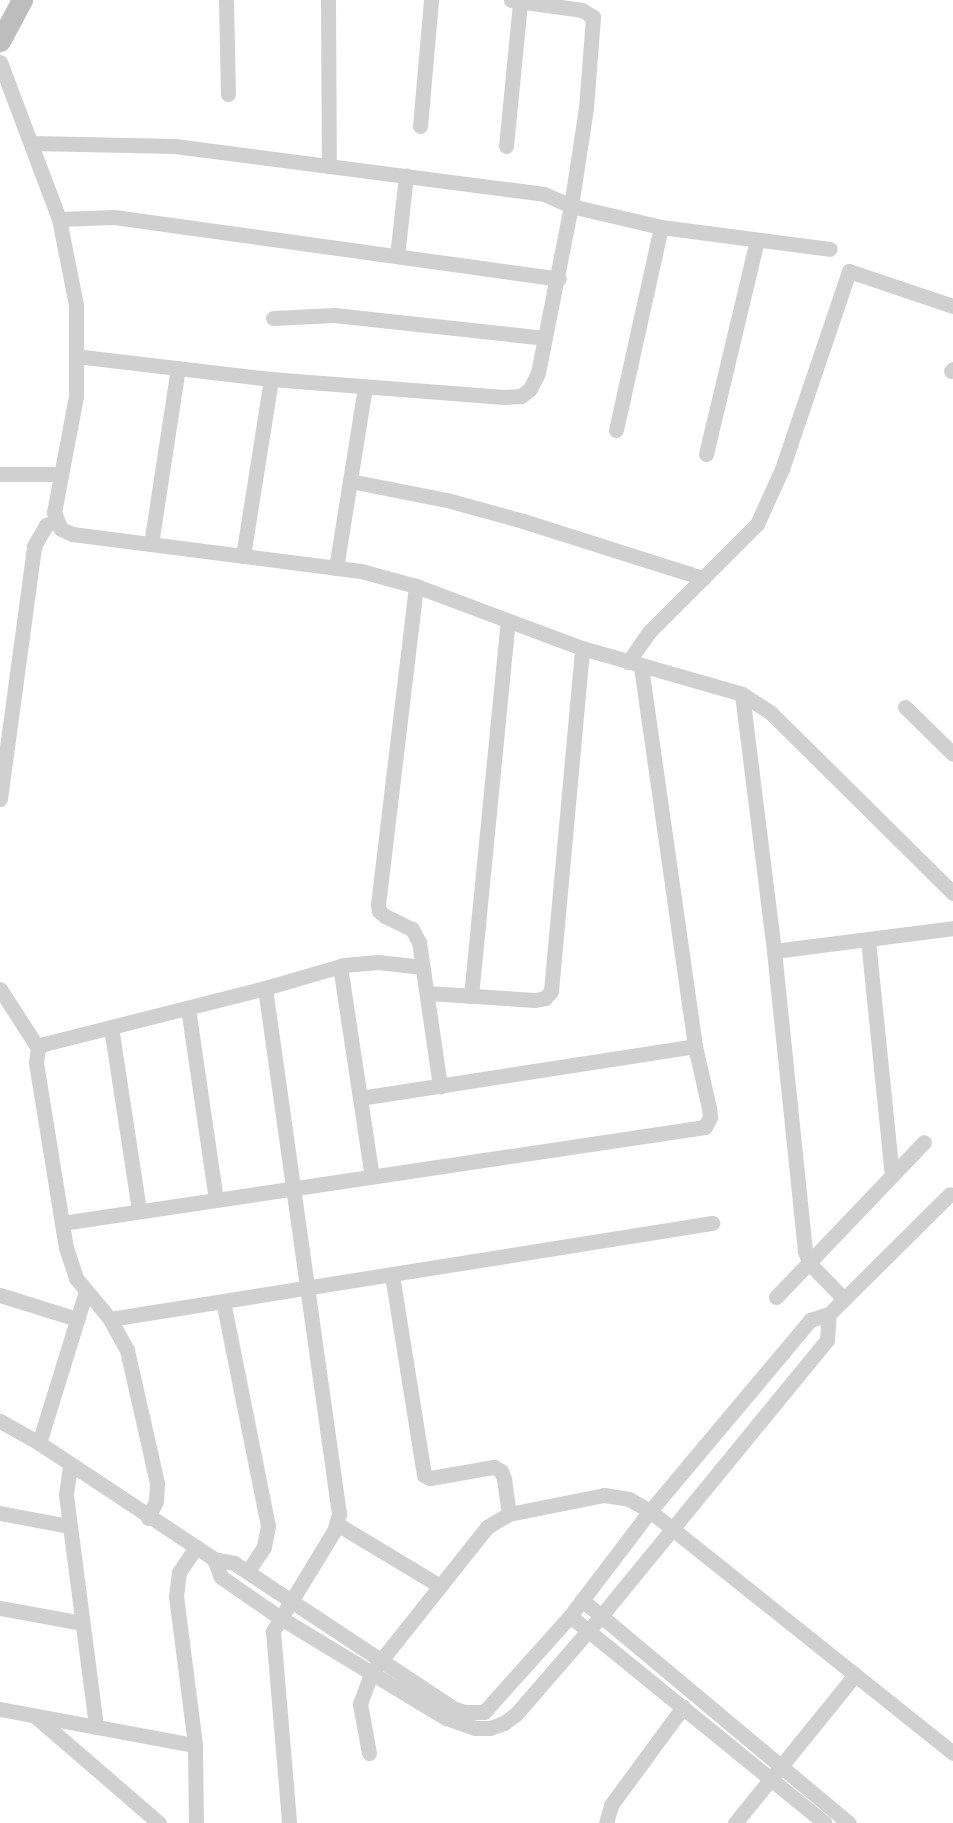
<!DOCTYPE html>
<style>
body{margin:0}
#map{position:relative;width:953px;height:1823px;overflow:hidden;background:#fff;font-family:Ubuntu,sans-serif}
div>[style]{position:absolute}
.minor>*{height:15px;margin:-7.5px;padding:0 7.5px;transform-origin:7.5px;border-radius:7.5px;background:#d0d0d0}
.secondary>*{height:21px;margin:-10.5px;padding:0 10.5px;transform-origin:10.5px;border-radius:10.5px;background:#bdbdbd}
span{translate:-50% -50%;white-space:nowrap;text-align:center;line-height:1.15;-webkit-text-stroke:5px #fff;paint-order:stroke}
</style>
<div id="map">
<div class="minor">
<div style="left:226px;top:0;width:94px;rotate:88.8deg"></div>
<div style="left:328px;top:0;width:166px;rotate:89.7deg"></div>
<div style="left:511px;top:0;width:72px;rotate:8deg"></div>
<div style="left:582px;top:10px;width:13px;rotate:32deg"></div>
<div style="left:593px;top:17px;width:91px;rotate:94.4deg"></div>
<div style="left:586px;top:108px;width:99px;rotate:98.7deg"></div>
<div style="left:571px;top:206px;width:92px;rotate:13.1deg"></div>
<div style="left:661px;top:227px;width:170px;rotate:7.4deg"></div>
<div style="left:0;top:62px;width:168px;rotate:69.4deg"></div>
<div style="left:59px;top:219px;width:88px;rotate:78.8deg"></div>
<div style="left:76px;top:305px;width:91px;rotate:90deg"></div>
<div style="left:76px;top:396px;width:118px;rotate:100.7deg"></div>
<div style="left:54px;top:512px;width:18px;rotate:68deg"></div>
<div style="left:61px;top:529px;width:12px;rotate:24deg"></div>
<div style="left:72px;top:534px;width:291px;rotate:7.3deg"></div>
<div style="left:361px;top:571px;width:57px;rotate:15.3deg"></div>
<div style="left:416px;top:586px;width:177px;rotate:20.5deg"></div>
<div style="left:582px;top:648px;width:166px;rotate:16deg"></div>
<div style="left:742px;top:694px;width:35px;rotate:33deg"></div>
<div style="left:771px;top:713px;width:256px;rotate:44.7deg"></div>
<div style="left:420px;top:126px;width:126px;rotate:-85deg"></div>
<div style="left:32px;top:143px;width:143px;rotate:1.2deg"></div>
<div style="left:175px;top:146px;width:372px;rotate:7.4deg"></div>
<div style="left:544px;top:194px;width:30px;rotate:24deg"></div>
<div style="left:571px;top:206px;width:170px;rotate:101.2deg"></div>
<div style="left:538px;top:373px;width:18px;rotate:117deg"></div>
<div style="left:530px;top:389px;width:11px;rotate:142deg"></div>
<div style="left:521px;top:396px;width:17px;rotate:177deg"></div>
<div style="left:504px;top:397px;width:234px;rotate:-175.6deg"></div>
<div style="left:271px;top:379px;width:196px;rotate:-173.3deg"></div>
<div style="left:506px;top:146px;width:145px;rotate:-84.4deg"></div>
<div style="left:59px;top:219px;width:55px;rotate:-2.1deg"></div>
<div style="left:114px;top:217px;width:449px;rotate:7.9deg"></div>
<div style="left:397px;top:256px;width:81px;rotate:-83.6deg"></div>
<div style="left:273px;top:318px;width:61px;rotate:-2.8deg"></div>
<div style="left:334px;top:315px;width:212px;rotate:6.2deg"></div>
<div style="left:951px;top:371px;width:3px;rotate:-45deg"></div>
<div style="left:616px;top:430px;width:208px;rotate:-77.5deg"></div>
<div style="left:706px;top:454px;width:220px;rotate:-76.6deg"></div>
<div style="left:0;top:474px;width:61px"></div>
<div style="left:350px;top:481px;width:99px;rotate:11.1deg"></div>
<div style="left:447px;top:500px;width:79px;rotate:15.4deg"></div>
<div style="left:523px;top:521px;width:189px;rotate:17.6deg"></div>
<div style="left:151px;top:544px;width:178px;rotate:-81.3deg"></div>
<div style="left:243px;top:556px;width:179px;rotate:-81deg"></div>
<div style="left:336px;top:568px;width:184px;rotate:-80.9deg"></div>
<div style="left:416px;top:586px;width:321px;rotate:96.8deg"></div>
<div style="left:378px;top:905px;width:6px;rotate:81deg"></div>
<div style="left:379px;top:911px;width:8px;rotate:40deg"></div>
<div style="left:385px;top:916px;width:30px;rotate:26deg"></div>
<div style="left:412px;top:929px;width:15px;rotate:62deg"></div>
<div style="left:419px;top:942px;width:146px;rotate:81.7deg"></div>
<div style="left:628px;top:662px;width:38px;rotate:-55deg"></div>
<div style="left:650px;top:631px;width:151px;rotate:-45deg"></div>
<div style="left:757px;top:524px;width:60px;rotate:-65.6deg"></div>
<div style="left:782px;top:469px;width:209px;rotate:-71.3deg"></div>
<div style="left:849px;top:271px;width:110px;rotate:18.6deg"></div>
<div style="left:742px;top:694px;width:259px;rotate:82.9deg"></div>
<div style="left:774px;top:951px;width:302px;rotate:84.1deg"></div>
<div style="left:805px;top:1251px;width:14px;rotate:69deg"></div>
<div style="left:810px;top:1264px;width:49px;rotate:45.8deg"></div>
<div style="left:905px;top:707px;width:67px;rotate:44.4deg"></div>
<div style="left:0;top:799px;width:255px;rotate:-82.3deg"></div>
<div style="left:34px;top:546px;width:24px;rotate:-60deg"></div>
<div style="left:46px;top:525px;width:11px;rotate:-22deg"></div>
<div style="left:868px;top:940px;width:237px;rotate:84.2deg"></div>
<div style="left:774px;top:951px;width:180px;rotate:-7.3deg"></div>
<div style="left:340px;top:966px;width:213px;rotate:81.4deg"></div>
<div style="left:265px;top:988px;width:531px;rotate:81.99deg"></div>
<div style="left:339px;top:1514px;width:18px;rotate:106deg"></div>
<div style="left:334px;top:1531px;width:117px;rotate:121.4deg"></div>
<div style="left:273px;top:1631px;width:193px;rotate:85.2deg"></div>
<div style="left:0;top:989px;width:70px;rotate:57.2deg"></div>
<div style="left:427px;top:993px;width:108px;rotate:3.7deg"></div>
<div style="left:535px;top:1000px;width:10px;rotate:-11deg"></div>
<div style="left:545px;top:998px;width:9px;rotate:-49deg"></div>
<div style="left:551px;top:991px;width:344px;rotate:-84.8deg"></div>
<div style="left:471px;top:996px;width:376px;rotate:-84.4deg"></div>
<div style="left:188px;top:1008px;width:194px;rotate:81.7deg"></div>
<div style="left:111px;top:1027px;width:186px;rotate:81.3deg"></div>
<div style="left:360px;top:1098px;width:339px;rotate:-8.8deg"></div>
<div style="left:62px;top:1223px;width:650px;rotate:-8.49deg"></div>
<div style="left:705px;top:1127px;width:11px;rotate:-63deg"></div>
<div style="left:710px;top:1117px;width:9px;rotate:-96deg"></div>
<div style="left:709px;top:1108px;width:64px;rotate:-102.7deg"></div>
<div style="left:695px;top:1046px;width:383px;rotate:-98.1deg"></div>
<div style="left:392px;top:1275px;width:203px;rotate:80.9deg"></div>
<div style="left:424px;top:1475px;width:7px;rotate:27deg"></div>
<div style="left:430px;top:1478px;width:65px;rotate:-9.8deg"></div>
<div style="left:494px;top:1467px;width:8px;rotate:30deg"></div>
<div style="left:501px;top:1471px;width:9px;rotate:69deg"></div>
<div style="left:504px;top:1479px;width:35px;rotate:82deg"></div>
<div style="left:0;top:1295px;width:81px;rotate:17.3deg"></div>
<div style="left:776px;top:1297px;width:214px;rotate:-46.3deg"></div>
<div style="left:223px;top:1301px;width:229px;rotate:78.7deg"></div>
<div style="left:268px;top:1526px;width:21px;rotate:101deg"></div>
<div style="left:264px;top:1547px;width:30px;rotate:124deg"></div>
<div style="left:110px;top:1319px;width:610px;rotate:-9.06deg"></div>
<div style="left:0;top:1421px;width:45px;rotate:29.4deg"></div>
<div style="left:39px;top:1443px;width:210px;rotate:33.5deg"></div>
<div style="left:214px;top:1559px;width:20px;rotate:11deg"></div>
<div style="left:234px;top:1563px;width:265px;rotate:33.5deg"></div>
<div style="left:455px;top:1709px;width:10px;rotate:17deg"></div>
<div style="left:465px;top:1712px;width:19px"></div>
<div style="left:484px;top:1712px;width:129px;rotate:-48.1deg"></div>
<div style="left:570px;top:1616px;width:132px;rotate:-52.7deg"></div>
<div style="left:650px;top:1511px;width:249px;rotate:-50deg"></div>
<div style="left:810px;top:1320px;width:20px;rotate:-18deg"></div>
<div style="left:829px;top:1314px;width:170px;rotate:-44.8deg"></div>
<div style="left:39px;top:1443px;width:159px;rotate:-72.8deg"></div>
<div style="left:70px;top:1466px;width:29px;rotate:98deg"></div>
<div style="left:66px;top:1495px;width:234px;rotate:82.6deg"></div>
<div style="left:0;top:1513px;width:70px;rotate:10.7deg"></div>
<div style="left:148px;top:1518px;width:19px;rotate:-65deg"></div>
<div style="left:156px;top:1501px;width:18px;rotate:-87deg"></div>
<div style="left:157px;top:1483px;width:136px;rotate:-102.7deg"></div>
<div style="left:127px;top:1350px;width:35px;rotate:-119deg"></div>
<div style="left:110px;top:1319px;width:53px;rotate:-129.7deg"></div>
<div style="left:76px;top:1278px;width:32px;rotate:-108deg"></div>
<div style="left:66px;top:1248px;width:188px;rotate:-99.2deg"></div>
<div style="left:36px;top:1062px;width:14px;rotate:-82deg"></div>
<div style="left:38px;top:1048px;width:7px;rotate:-34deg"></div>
<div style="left:44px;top:1044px;width:228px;rotate:-14.2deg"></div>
<div style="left:265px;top:988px;width:82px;rotate:-16.2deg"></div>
<div style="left:344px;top:965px;width:34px;rotate:-5deg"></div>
<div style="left:378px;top:962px;width:45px;rotate:6.3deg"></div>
<div style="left:337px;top:1524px;width:120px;rotate:31deg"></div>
<div style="left:196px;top:1547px;width:30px;rotate:124deg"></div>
<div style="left:179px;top:1572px;width:24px;rotate:97deg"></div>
<div style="left:176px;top:1596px;width:150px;rotate:82.7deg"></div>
<div style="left:195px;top:1745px;width:78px;rotate:89.3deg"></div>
<div style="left:214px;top:1559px;width:19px;rotate:69deg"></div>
<div style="left:221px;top:1577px;width:70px;rotate:34.6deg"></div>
<div style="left:279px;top:1617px;width:195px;rotate:31.2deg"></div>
<div style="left:446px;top:1718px;width:31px;rotate:19deg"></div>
<div style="left:475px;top:1728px;width:15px"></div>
<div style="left:490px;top:1728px;width:15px;rotate:-20deg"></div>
<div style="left:504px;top:1723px;width:15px;rotate:-37deg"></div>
<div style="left:516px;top:1714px;width:130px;rotate:-49.1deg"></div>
<div style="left:601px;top:1616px;width:357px;rotate:-50.7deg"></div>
<div style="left:827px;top:1340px;width:26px;rotate:-86deg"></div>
<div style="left:582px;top:1600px;width:348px;rotate:39.9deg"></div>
<div style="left:0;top:1608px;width:83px;rotate:10.4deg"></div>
<div style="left:570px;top:1616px;width:328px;rotate:39.1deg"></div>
<div style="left:0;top:1709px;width:198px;rotate:10.5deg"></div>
<div style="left:35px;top:1716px;width:164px;rotate:40.8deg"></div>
<div style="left:369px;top:1753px;width:50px;rotate:-100.4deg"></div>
<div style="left:360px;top:1704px;width:33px;rotate:-70deg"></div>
<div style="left:371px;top:1673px;width:186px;rotate:-51.5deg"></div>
<div style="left:487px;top:1527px;width:26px;rotate:-31deg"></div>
<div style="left:509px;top:1514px;width:97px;rotate:-11.3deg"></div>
<div style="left:604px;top:1495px;width:25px;rotate:9deg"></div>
<div style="left:629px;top:1499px;width:24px;rotate:30deg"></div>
<div style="left:650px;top:1511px;width:388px;rotate:38.6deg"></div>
<div style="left:606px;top:1823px;width:19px;rotate:-74deg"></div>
<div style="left:611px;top:1805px;width:122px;rotate:-53.7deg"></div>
<div style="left:735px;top:1823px;width:191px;rotate:-51deg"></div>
</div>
<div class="secondary">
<div style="left:0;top:41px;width:47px;rotate:-61.8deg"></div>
</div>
</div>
